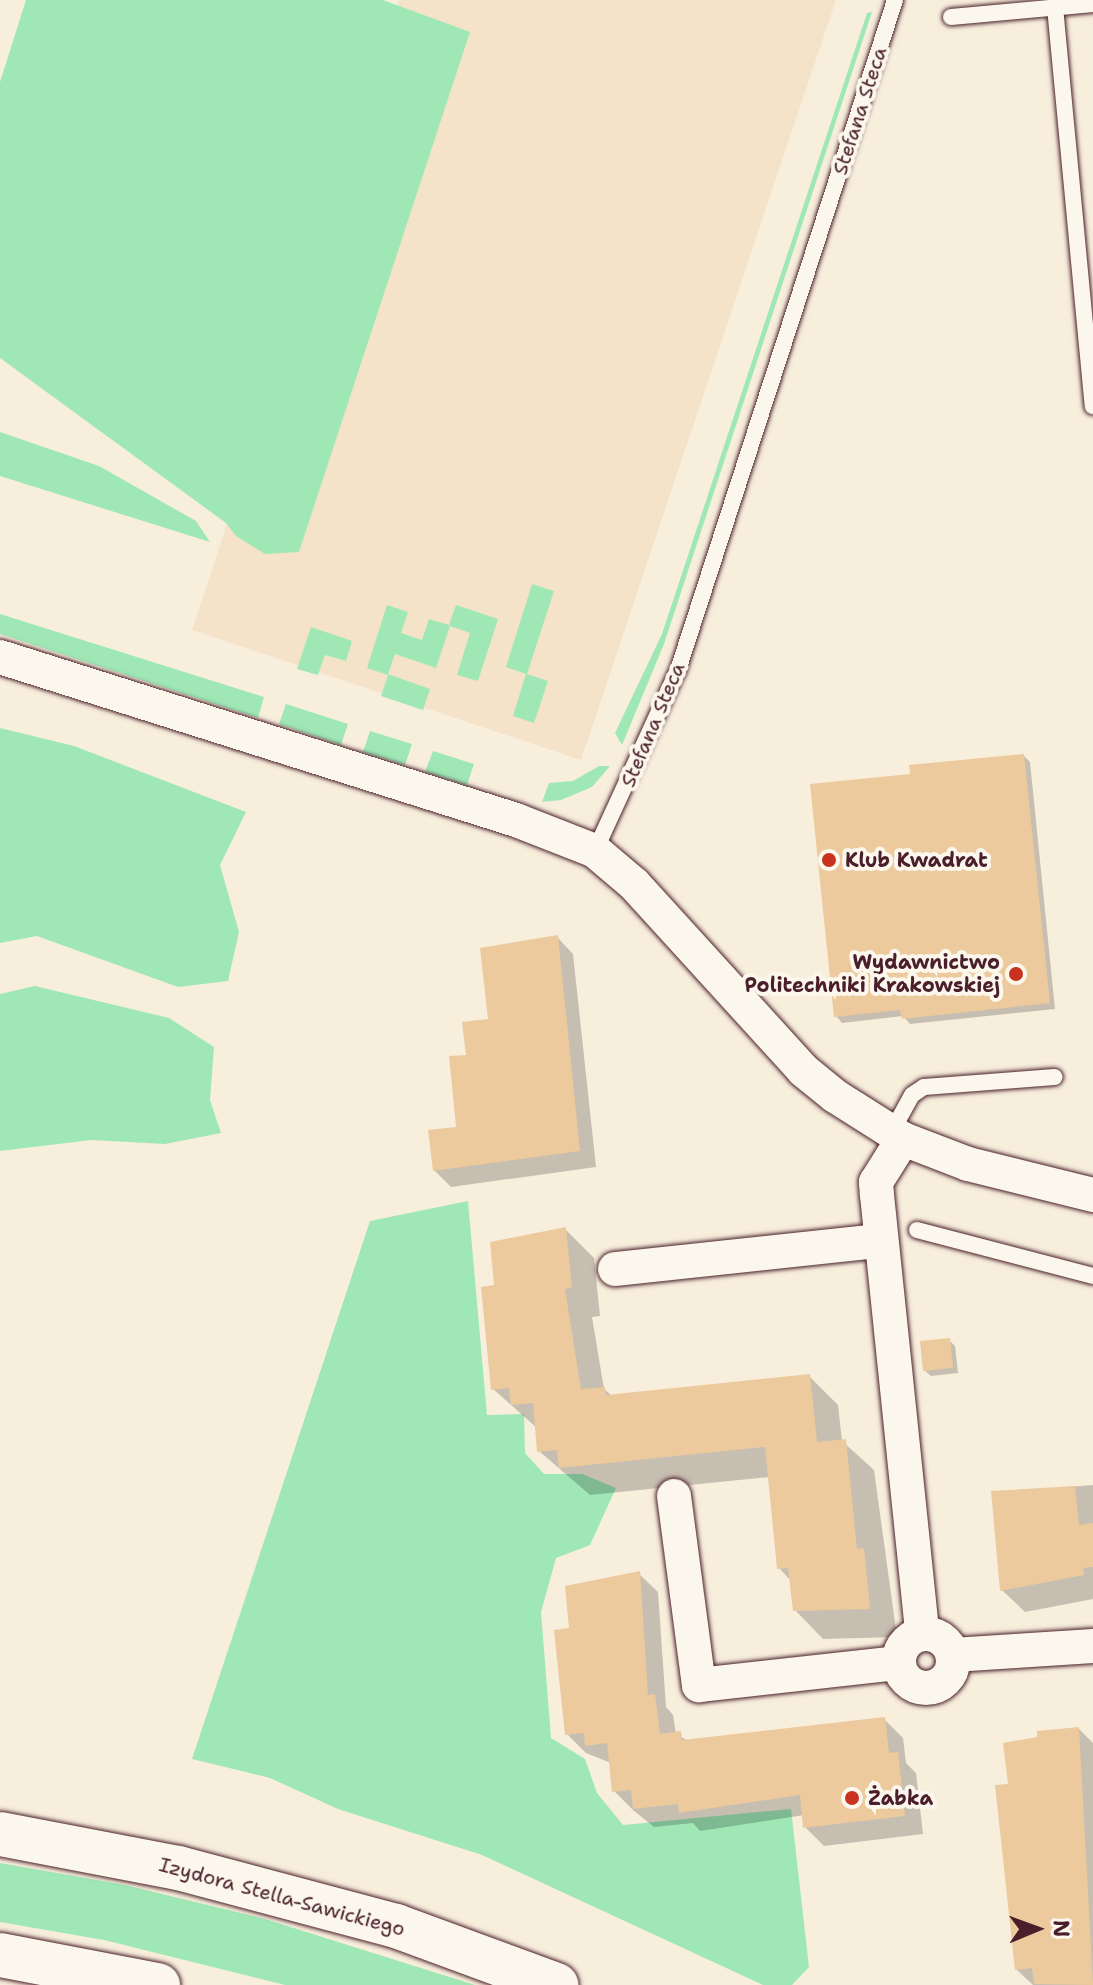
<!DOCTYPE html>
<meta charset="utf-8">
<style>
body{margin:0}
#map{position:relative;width:1093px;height:1985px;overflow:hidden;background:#f8eedc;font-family:"Shantell Sans",sans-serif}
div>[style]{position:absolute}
.built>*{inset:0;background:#f4e3c9}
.green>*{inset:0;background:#9fe8b6}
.shadow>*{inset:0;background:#0003}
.building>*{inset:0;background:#ecca9d}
.roads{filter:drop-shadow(0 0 2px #4a1f2b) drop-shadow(0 0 2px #4a1f2b)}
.service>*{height:16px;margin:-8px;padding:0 8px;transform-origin:8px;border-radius:8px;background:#fbf7ec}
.minor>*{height:34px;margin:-17px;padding:0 17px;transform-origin:17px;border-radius:17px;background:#fbf7ec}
.minor>.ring{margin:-17px;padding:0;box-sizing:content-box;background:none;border:34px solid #fbf7ec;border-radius:50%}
.secondary>*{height:44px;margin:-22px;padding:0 22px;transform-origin:22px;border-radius:22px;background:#fbf7ec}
.dots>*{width:22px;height:22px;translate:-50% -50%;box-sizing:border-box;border:4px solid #fbf7ec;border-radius:50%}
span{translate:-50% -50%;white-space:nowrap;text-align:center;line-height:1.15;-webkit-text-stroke:8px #fbf7ec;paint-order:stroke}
.street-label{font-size:20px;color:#4a1f2b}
.poi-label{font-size:20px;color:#4a1f2b;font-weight:700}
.left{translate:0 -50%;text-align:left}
.right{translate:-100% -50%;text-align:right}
.north{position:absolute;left:997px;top:1889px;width:80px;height:80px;-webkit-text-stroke:6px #fbf7ec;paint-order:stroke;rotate:89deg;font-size:22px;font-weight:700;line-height:32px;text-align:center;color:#4a1f2b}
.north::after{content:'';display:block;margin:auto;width:28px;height:36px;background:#4a1f2b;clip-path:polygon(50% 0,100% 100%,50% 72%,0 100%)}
</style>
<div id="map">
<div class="built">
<div style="clip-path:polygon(399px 0,836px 0,581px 760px,192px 630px)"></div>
</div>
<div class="green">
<div style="clip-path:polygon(26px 0,383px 0,470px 32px,299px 552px,265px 554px,236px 536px,226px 523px,0 358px,0 82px)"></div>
<div style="clip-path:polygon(872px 12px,664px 644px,622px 745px,615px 733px,662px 634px,867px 13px)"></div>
<div style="clip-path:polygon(0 432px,99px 466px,196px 521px,210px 542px,0 476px)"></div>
<div style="clip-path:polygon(532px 584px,554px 591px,527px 674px,548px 681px,534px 723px,513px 716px,526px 674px,506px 667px)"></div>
<div style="clip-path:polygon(387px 605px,408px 612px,401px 633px,422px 640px,429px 619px,449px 625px,456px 605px,498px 619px,478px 681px,457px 675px,470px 633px,450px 626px,436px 668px,395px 654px,388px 674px,430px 689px,423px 710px,381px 696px,388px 675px,367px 668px)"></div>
<div style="clip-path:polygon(0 614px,264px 697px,258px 718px,0 634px)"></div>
<div style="clip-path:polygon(311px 627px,352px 641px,346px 661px,325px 655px,318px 675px,297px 669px)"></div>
<div style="clip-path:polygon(286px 704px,348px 724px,341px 745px,279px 724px)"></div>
<div style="clip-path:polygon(0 728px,74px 746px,246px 812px,220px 865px,239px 932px,228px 981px,178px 987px,37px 936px,0 943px)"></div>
<div style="clip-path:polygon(370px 731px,412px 744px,405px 765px,363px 752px)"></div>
<div style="clip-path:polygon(433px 751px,474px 764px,467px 785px,425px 772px)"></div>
<div style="clip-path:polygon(599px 766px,610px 766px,592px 787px,561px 800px,542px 802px,549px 783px,573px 781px)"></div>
<div style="clip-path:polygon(35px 986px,169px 1018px,214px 1047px,210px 1100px,221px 1133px,165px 1144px,91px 1140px,0 1151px,0 994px)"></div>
<div style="clip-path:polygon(468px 1201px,487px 1415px,524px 1414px,525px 1453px,544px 1474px,582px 1474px,616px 1488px,590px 1545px,556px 1558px,541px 1612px,551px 1738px,585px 1759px,597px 1793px,623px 1825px,791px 1809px,809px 1967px,792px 1985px,763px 1985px,482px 1855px,338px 1809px,270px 1778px,192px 1759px,370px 1221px)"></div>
<div style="clip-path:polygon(0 1863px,125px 1885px,265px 1919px,475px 1985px,285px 1985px,104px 1940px,0 1922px)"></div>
</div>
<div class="shadow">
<div style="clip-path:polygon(1024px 756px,1030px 762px,1055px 1009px,910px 1024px,903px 1016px,842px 1023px,836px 1016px)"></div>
<div style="clip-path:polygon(557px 937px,573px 954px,596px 1167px,451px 1187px,434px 1170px,458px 1128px,468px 1056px)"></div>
<div style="clip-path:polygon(565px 1229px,594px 1258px,600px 1316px,592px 1317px,604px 1389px,612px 1396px,809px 1376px,838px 1405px,842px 1441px,874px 1470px,897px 1637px,823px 1639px,795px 1610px,792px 1582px,779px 1568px,770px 1477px,590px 1495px,539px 1451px,537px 1428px,493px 1389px,497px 1287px)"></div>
<div style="clip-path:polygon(949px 1340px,955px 1346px,958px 1373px,931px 1376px,924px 1370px)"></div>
<div style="clip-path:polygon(1093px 1485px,1093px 1599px,1025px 1612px,1002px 1590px,993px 1493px)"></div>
<div style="clip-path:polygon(639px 1574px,658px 1592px,666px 1707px,673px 1715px,676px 1734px,688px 1741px,884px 1719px,903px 1738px,906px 1763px,916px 1773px,923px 1834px,824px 1846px,805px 1827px,804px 1815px,700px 1831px,693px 1823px,654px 1827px,633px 1810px,614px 1791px,611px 1763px,586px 1753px,567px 1734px,571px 1630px)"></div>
<div style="clip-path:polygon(1079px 1729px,1093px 1743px,1093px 1985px,1033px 1985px,1016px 1969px,1011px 1785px)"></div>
</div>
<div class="building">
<div style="clip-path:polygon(1024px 754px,1050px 1003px,902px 1019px,900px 1010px,834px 1017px,810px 784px,910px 774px,909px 765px)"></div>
<div style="clip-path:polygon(558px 935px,580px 1151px,433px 1171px,428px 1130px,456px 1127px,449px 1056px,466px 1055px,462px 1022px,488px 1019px,480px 948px)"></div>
<div style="clip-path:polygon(566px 1227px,572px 1288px,565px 1289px,581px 1389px,605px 1387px,606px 1395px,810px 1374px,817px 1442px,846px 1439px,857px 1549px,864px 1548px,870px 1609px,793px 1611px,788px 1568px,777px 1569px,765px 1447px,559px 1468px,557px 1450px,537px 1452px,533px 1403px,511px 1405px,509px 1388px,491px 1390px,481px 1287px,494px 1285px,490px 1242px)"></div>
<div style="clip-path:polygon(950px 1338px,953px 1368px,923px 1371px,920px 1341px)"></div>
<div style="clip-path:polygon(1075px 1486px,1079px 1525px,1093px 1523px,1093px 1567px,1083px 1568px,1084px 1575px,1000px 1591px,991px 1491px)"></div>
<div style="clip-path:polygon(640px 1571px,648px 1695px,655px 1694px,660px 1734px,681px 1731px,682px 1740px,885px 1717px,889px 1753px,898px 1752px,905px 1816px,803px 1828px,800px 1795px,679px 1813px,678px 1804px,633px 1809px,631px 1790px,612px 1792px,607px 1743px,585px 1746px,584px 1733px,565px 1735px,554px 1630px,569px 1628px,565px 1586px)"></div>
<div style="clip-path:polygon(1079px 1727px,1093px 1985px,1034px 1984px,1032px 1968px,1015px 1970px,995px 1785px,1008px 1784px,1003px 1743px,1037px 1737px,1037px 1731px)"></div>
</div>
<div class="roads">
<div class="service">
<div style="left:1055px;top:7px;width:401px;rotate:84.6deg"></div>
<div style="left:951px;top:17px;width:143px;rotate:-5.2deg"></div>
<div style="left:595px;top:851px;width:199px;rotate:-65.4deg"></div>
<div style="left:678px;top:670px;width:704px;rotate:-72.05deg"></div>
<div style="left:891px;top:1133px;width:43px;rotate:-61.1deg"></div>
<div style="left:912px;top:1095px;width:14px;rotate:-34deg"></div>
<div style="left:924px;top:1087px;width:131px;rotate:-4.4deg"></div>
<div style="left:917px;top:1230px;width:182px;rotate:14.6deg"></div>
</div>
<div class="minor">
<div style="left:0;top:657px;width:541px;rotate:17.53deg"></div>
<div style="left:516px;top:820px;width:85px;rotate:21.4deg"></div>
<div style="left:595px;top:851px;width:51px;rotate:40.2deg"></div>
<div style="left:634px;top:884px;width:251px;rotate:47.7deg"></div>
<div style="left:803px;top:1070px;width:41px;rotate:39.1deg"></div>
<div style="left:835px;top:1096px;width:80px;rotate:32.3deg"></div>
<div style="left:903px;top:1139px;width:70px;rotate:21deg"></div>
<div style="left:968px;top:1164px;width:129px;rotate:13.9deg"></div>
<div style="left:903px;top:1139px;width:51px;rotate:122.1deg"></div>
<div style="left:876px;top:1182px;width:13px;rotate:86deg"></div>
<div style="left:877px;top:1195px;width:441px;rotate:84.1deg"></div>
<div style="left:615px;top:1269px;width:265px;rotate:-6.1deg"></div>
<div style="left:674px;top:1496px;width:191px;rotate:82.5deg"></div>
<div style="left:699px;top:1685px;width:201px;rotate:-6.3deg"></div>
<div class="ring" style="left:899px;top:1634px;width:20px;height:20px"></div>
<div style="left:953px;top:1655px;width:140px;rotate:-3.7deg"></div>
</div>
<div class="secondary">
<div style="left:0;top:1834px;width:181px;rotate:10.8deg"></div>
<div style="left:178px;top:1868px;width:226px;rotate:14.9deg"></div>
<div style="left:396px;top:1926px;width:171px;rotate:20.2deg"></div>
<div style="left:0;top:1955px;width:161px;rotate:10.8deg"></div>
</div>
</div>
<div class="dots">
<div style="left:829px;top:860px;background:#c8321e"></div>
<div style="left:1016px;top:974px;background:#c8321e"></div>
<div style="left:852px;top:1798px;background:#c8321e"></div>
</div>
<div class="street-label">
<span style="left:860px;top:111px;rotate:-72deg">Stefana Steca</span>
<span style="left:653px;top:725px;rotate:-67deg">Stefana Steca</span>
<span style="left:282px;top:1897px;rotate:15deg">Izydora Stella-Sawickiego</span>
</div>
<div class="poi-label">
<span class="left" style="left:845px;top:860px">Klub Kwadrat</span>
<span class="right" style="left:1000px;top:974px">Wydawnictwo<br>Politechniki Krakowskiej</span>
<span class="left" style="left:868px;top:1798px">Żabka</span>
</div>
<div class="north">N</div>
</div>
